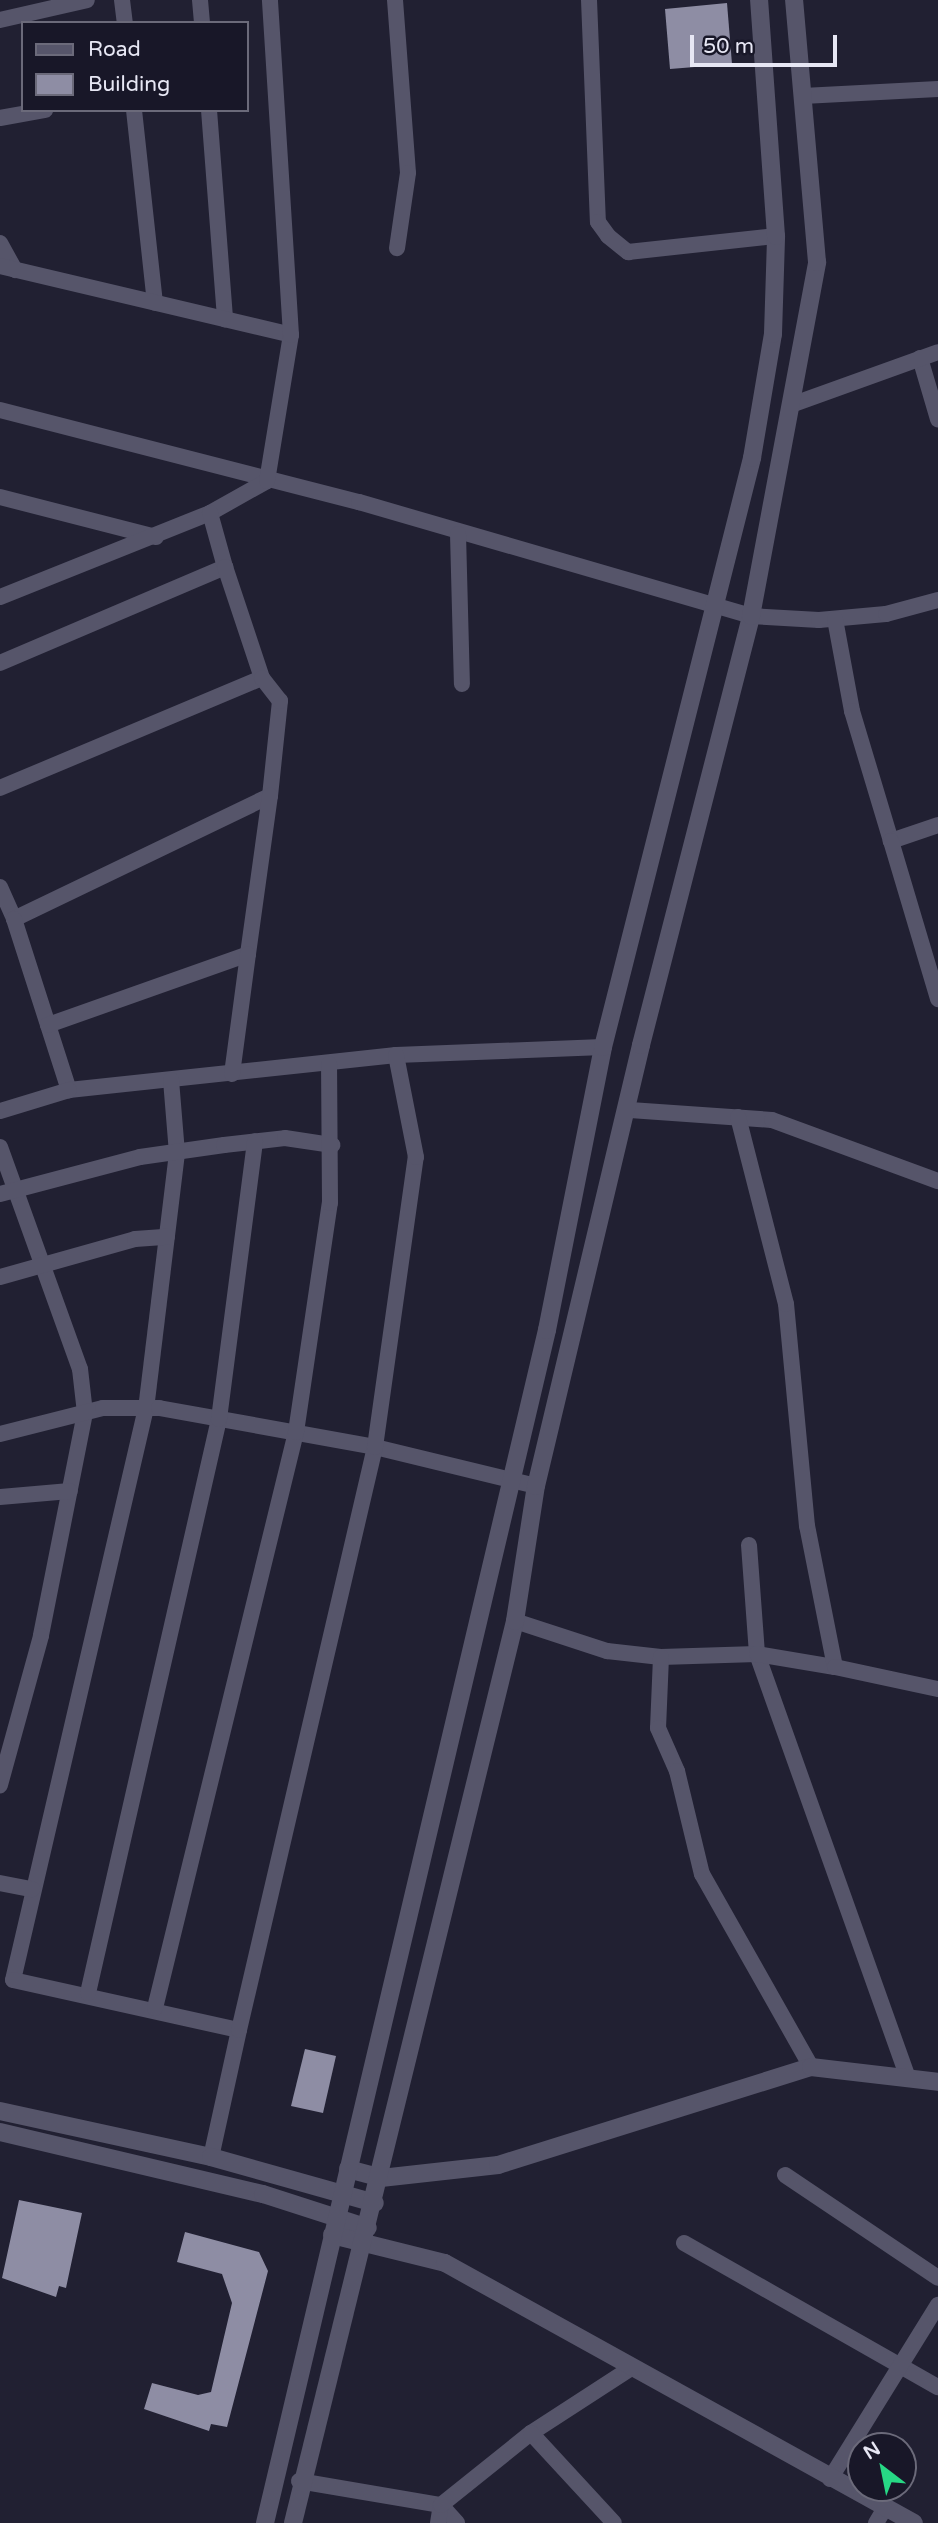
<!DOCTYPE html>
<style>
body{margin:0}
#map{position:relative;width:938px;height:2523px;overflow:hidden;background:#212032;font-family:"Varela Round",sans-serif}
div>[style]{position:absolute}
.building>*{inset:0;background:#8e8da4}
.minor>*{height:16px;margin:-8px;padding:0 8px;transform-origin:8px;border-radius:8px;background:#56556a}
.tertiary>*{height:18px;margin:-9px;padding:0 9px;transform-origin:9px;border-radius:9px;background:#56556a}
span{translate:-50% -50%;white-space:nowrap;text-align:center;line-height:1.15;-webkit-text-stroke:7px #181728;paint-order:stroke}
.legend{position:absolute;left:21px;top:21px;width:228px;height:91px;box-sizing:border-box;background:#181728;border:2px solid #6b6a7a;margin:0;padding:9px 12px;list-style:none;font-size:21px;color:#e7e7f4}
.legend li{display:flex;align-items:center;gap:14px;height:35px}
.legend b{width:35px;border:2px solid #6b6a7a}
.north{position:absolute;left:847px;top:2432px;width:70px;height:70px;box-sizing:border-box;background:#181728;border:2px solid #6b6a7a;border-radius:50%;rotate:328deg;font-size:19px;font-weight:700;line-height:28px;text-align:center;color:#e7e7f4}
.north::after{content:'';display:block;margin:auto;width:24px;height:32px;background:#27d885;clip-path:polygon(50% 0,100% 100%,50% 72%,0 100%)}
.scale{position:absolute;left:690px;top:35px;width:147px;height:32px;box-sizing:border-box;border:4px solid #e7e7f4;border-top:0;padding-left:9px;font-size:21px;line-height:24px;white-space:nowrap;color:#e7e7f4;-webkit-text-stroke:5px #181728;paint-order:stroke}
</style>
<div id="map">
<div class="building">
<div style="clip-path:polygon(727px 3px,732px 64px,670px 69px,665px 9px)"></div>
<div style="clip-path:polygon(305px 2049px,336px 2056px,323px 2113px,291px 2106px)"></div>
<div style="clip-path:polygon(19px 2200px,82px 2213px,66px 2288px,59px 2286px,56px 2297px,2px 2278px)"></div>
<div style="clip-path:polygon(185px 2232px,259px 2252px,268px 2271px,227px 2427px,211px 2424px,209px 2431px,144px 2409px,152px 2383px,198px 2395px,211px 2392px,232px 2303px,222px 2274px,177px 2262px)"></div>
</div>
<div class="minor">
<div style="left:122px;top:0;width:23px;rotate:83deg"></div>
<div style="left:200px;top:0;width:23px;rotate:85deg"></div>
<div style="left:395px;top:0;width:173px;rotate:85.7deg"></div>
<div style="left:408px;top:173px;width:76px;rotate:98.3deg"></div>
<div style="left:589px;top:0;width:222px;rotate:87.7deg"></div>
<div style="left:598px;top:222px;width:17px;rotate:54deg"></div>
<div style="left:608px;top:236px;width:26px;rotate:39deg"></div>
<div style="left:628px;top:252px;width:149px;rotate:-6.2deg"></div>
<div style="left:0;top:20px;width:89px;rotate:-12.9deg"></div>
<div style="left:803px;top:96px;width:135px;rotate:-3deg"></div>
<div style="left:134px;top:110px;width:194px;rotate:83.8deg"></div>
<div style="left:209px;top:110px;width:210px;rotate:85.6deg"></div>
<div style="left:0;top:118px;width:46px;rotate:-10.1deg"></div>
<div style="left:0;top:243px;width:31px;rotate:61deg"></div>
<div style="left:0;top:266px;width:299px;rotate:13.3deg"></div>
<div style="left:920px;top:358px;width:64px;rotate:73.6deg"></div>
<div style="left:791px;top:405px;width:156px;rotate:-19.8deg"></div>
<div style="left:0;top:410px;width:371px;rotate:14.4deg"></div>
<div style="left:359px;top:502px;width:408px;rotate:16.2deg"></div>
<div style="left:751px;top:616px;width:68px;rotate:3.4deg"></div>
<div style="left:819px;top:620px;width:67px;rotate:-5.1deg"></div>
<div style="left:886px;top:614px;width:54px;rotate:-15.1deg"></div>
<div style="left:0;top:497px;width:161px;rotate:14.4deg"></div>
<div style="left:458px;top:534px;width:150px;rotate:88.5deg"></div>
<div style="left:0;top:597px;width:226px;rotate:-21.8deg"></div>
<div style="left:210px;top:513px;width:65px;rotate:-29.3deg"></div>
<div style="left:267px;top:481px;width:148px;rotate:-80.7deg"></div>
<div style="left:291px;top:335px;width:336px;rotate:-93.6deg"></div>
<div style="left:835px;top:619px;width:94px;rotate:79.5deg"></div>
<div style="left:852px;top:711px;width:136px;rotate:73.3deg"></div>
<div style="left:0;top:663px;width:245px;rotate:-23.1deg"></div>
<div style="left:225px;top:567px;width:56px;rotate:-105.5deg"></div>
<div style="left:0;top:788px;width:284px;rotate:-22.8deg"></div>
<div style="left:262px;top:678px;width:117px;rotate:-108.4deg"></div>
<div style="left:938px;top:825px;width:50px;rotate:161.2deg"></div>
<div style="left:891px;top:841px;width:165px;rotate:73.4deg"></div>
<div style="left:0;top:887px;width:35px;rotate:66deg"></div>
<div style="left:14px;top:919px;width:284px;rotate:-25.7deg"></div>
<div style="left:270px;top:796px;width:96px;rotate:-84deg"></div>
<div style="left:280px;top:701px;width:29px;rotate:-128deg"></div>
<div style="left:14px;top:919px;width:180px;rotate:72.2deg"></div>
<div style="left:69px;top:1090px;width:329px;rotate:-6.1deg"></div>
<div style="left:396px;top:1055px;width:207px;rotate:-2.2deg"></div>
<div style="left:48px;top:1025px;width:212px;rotate:-19.5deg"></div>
<div style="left:248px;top:954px;width:160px;rotate:-82.1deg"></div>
<div style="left:232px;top:1074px;width:121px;rotate:-82.4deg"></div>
<div style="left:171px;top:1080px;width:73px;rotate:85.3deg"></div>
<div style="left:177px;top:1153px;width:257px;rotate:96.9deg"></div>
<div style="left:146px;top:1408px;width:587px;rotate:103.09deg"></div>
<div style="left:13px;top:1980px;width:231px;rotate:12.5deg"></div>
<div style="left:239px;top:2030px;width:130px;rotate:102.4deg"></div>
<div style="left:630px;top:1110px;width:142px;rotate:4deg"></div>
<div style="left:772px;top:1120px;width:177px;rotate:20.2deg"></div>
<div style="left:0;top:1111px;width:72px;rotate:-16.9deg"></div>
<div style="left:0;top:1147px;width:236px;rotate:70.2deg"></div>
<div style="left:80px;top:1369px;width:44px;rotate:83.5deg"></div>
<div style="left:85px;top:1413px;width:227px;rotate:101.2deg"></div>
<div style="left:41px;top:1636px;width:155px;rotate:105.4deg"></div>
<div style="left:0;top:1194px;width:145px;rotate:-14.8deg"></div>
<div style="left:140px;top:1157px;width:85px;rotate:-8.1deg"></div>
<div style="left:224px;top:1145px;width:61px;rotate:-6.5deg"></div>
<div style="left:285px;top:1138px;width:48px;rotate:8.5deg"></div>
<div style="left:0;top:1277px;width:140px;rotate:-15.7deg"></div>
<div style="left:135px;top:1239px;width:32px;rotate:-4deg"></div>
<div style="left:0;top:1434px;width:106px;rotate:-14.2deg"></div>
<div style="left:103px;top:1408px;width:56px"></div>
<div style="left:159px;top:1408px;width:219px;rotate:10.2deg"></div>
<div style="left:375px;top:1447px;width:166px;rotate:13.6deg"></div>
<div style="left:0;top:1497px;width:70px;rotate:-4.9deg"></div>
<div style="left:749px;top:1545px;width:109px;rotate:85.8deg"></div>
<div style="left:757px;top:1654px;width:448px;rotate:70.4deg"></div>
<div style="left:515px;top:1621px;width:97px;rotate:18.1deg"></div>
<div style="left:607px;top:1651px;width:54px;rotate:6.3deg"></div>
<div style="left:661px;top:1657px;width:96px;rotate:-1.8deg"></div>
<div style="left:757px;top:1654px;width:79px;rotate:9.5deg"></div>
<div style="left:835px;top:1667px;width:144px;rotate:-101.2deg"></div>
<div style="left:807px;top:1526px;width:223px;rotate:-95.4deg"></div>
<div style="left:786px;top:1304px;width:193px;rotate:-104.4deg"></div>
<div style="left:661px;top:1657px;width:71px;rotate:92.4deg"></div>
<div style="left:658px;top:1728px;width:47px;rotate:66.2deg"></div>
<div style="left:677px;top:1771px;width:106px;rotate:76.4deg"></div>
<div style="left:702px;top:1874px;width:222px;rotate:60.5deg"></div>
<div style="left:835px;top:1667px;width:105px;rotate:12.1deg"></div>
<div style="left:0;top:1883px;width:33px;rotate:11deg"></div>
<div style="left:88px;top:1993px;width:589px;rotate:-77.14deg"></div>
<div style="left:219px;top:1419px;width:280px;rotate:-82.6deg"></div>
<div style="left:155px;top:2008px;width:593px;rotate:-76.24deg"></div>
<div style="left:296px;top:1432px;width:232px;rotate:-81.6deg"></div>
<div style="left:330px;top:1203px;width:139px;rotate:-90.4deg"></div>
<div style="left:239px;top:2030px;width:599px;rotate:-76.87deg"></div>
<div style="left:375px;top:1447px;width:293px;rotate:-82deg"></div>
<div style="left:416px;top:1157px;width:104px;rotate:-101.1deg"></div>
<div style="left:785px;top:2175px;width:184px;rotate:33.9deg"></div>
<div style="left:684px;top:2243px;width:292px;rotate:29.6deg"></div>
<div style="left:531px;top:2433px;width:119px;rotate:-33deg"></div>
<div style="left:830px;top:2479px;width:205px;rotate:-58.2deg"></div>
<div style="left:299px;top:2481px;width:144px;rotate:9.6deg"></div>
<div style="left:441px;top:2505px;width:24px;rotate:48deg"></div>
<div style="left:438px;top:2523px;width:18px;rotate:-81deg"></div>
<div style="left:441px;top:2505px;width:115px;rotate:-38.7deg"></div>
<div style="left:531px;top:2433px;width:122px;rotate:47.3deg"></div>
<div style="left:876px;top:2523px;width:17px;rotate:-59deg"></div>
</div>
<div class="tertiary">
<div style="left:0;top:2111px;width:216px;rotate:12.3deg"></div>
<div style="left:211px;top:2157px;width:170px;rotate:15.7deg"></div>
<div style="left:0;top:2132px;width:270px;rotate:13.3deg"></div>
<div style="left:263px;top:2194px;width:110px;rotate:17.9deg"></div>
<div style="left:348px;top:2169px;width:34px;rotate:15deg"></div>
<div style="left:381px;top:2178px;width:118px;rotate:-6.3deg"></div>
<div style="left:498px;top:2165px;width:328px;rotate:-17.4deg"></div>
<div style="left:811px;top:2067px;width:128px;rotate:6.7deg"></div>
<div style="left:332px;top:2235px;width:116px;rotate:13.9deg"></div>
<div style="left:445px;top:2263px;width:536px;rotate:29deg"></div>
<div style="left:265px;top:2523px;width:1226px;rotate:-76.7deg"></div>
<div style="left:547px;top:1330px;width:288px;rotate:-78.8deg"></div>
<div style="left:603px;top:1047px;width:608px;rotate:-75.8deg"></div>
<div style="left:752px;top:458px;width:126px;rotate:-80.4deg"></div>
<div style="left:773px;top:334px;width:98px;rotate:-88.2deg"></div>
<div style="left:776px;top:236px;width:237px;rotate:-94.1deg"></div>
<div style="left:293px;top:2523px;width:929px;rotate:-76.17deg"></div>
<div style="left:515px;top:1621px;width:137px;rotate:-81.2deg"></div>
<div style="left:536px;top:1486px;width:453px;rotate:-76.6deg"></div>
<div style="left:641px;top:1045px;width:443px;rotate:-75.6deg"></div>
<div style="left:751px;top:616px;width:360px;rotate:-79.4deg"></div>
<div style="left:817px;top:262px;width:263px;rotate:-95deg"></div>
</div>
<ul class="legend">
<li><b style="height:9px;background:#56556a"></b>Road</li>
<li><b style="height:19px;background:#8e8da4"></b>Building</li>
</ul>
<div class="north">N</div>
<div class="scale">50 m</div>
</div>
